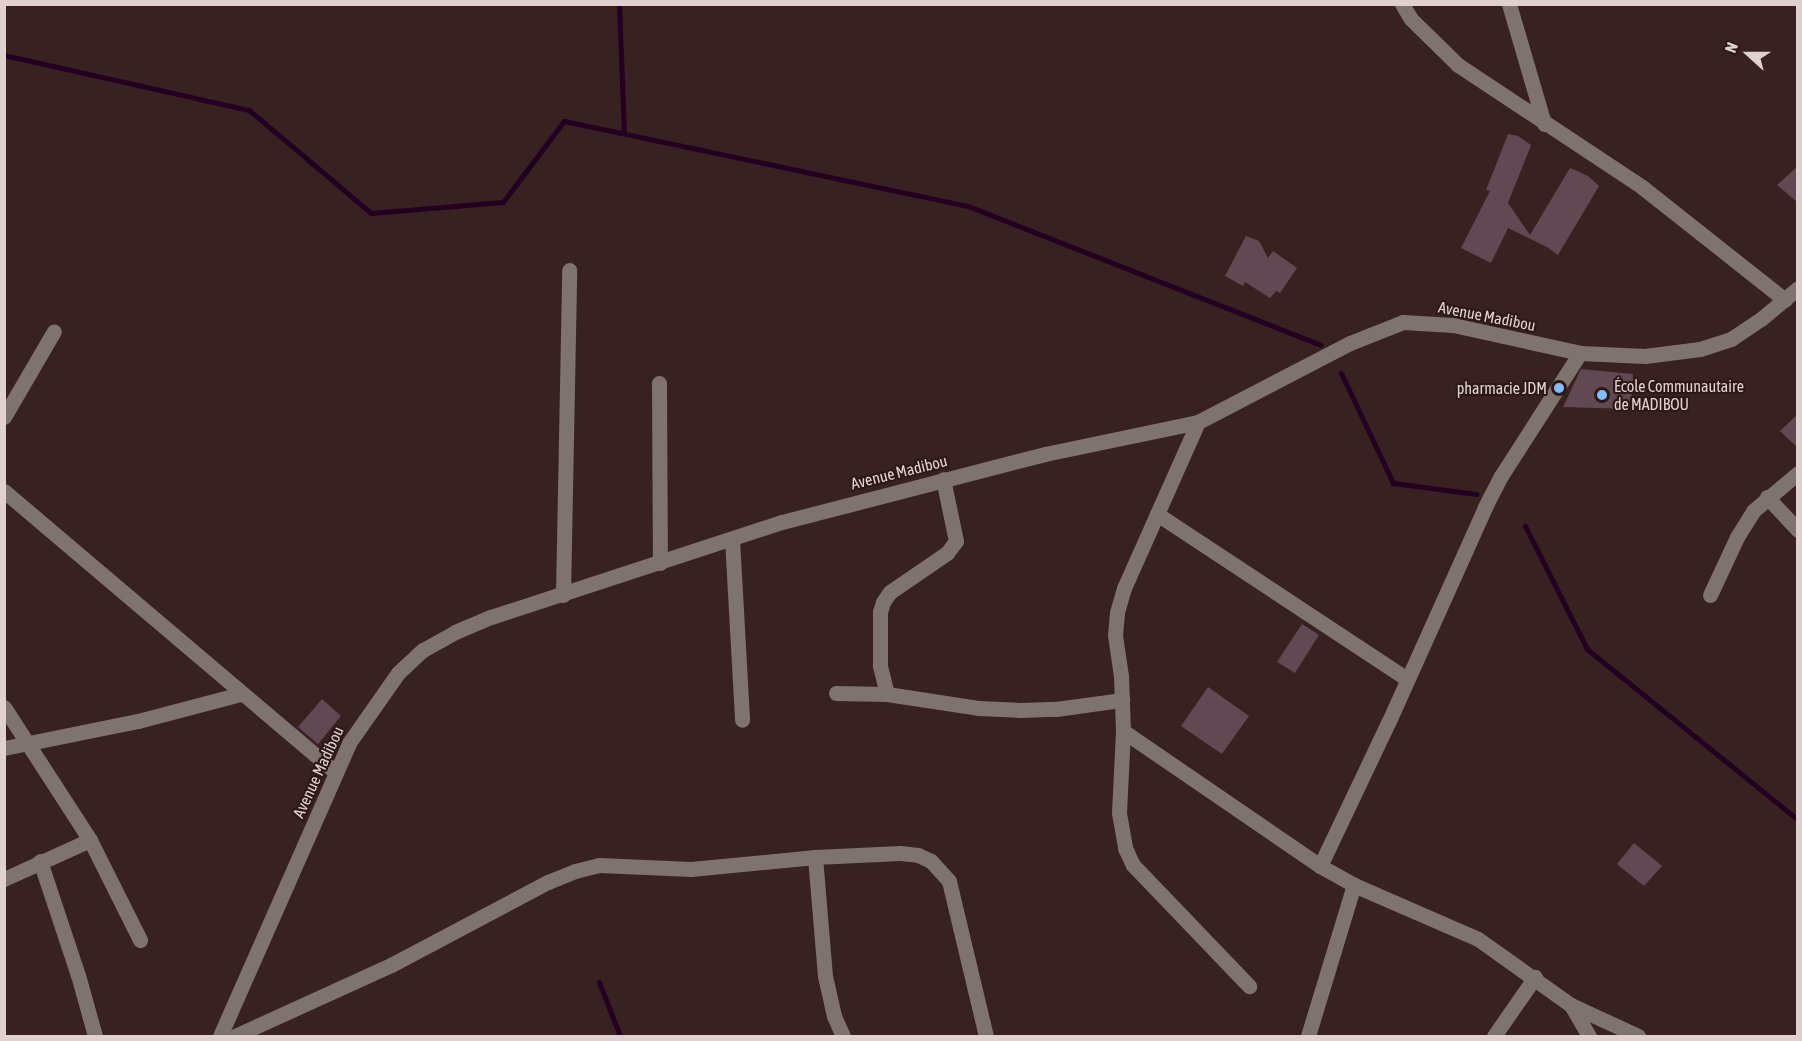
<!DOCTYPE html>
<meta charset="utf-8">
<style>
body{margin:0}
#map{position:relative;width:1802px;height:1041px;overflow:hidden;background:#382121;font-family:"Asap Condensed",sans-serif}
div>[style]{position:absolute}
.stream>*{height:5px;margin:-2.5px;padding:0 2.5px;transform-origin:2.5px;border-radius:2.5px;background:#230022}
.building>*{inset:0;background:#604952}
.minor>*{height:15px;margin:-7.5px;padding:0 7.5px;transform-origin:7.5px;border-radius:7.5px;background:#7e736e}
.dots>*{width:16px;height:16px;translate:-50% -50%;box-sizing:border-box;border:3px solid #2d1818;border-radius:50%}
span{translate:-50% -50%;white-space:nowrap;text-align:center;line-height:1.15;-webkit-text-stroke:4.5px #2d1818;paint-order:stroke}
.street-label{font-size:16px;color:#e0d1d0}
.poi-label{font-size:16px;color:#e0d1d0}
.left{translate:0 -50%;text-align:left}
.right{translate:-100% -50%;text-align:right}
.frame{position:absolute;inset:0;border:6px solid #e0d1d0;pointer-events:none}
.north{position:absolute;left:1718px;top:24px;width:60px;height:60px;-webkit-text-stroke:4px #2d1818;paint-order:stroke;rotate:291deg;font-size:16px;font-weight:700;line-height:24px;text-align:center;color:#e0d1d0}
.north::after{content:'';display:block;margin:auto;width:21px;height:27px;background:#e0d1d0;clip-path:polygon(50% 0,100% 100%,50% 72%,0 100%)}
</style>
<div id="map">
<div class="stream">
<div style="left:619px;top:4px;width:129px;rotate:87.8deg"></div>
<div style="left:4px;top:55px;width:251px;rotate:12.7deg"></div>
<div style="left:249px;top:110px;width:160px;rotate:40.2deg"></div>
<div style="left:371px;top:213px;width:132px;rotate:-4.8deg"></div>
<div style="left:503px;top:202px;width:101px;rotate:-53deg"></div>
<div style="left:564px;top:121px;width:413px;rotate:11.9deg"></div>
<div style="left:968px;top:206px;width:379px;rotate:21.5deg"></div>
<div style="left:1341px;top:373px;width:122px;rotate:64.7deg"></div>
<div style="left:1393px;top:483px;width:84px;rotate:7.5deg"></div>
<div style="left:1525px;top:526px;width:138px;rotate:63.2deg"></div>
<div style="left:1587px;top:649px;width:272px;rotate:39deg"></div>
<div style="left:599px;top:982px;width:58px;rotate:68.7deg"></div>
</div>
<div class="building">
<div style="clip-path:polygon(1508px 134px,1518px 136px,1531px 145px,1508px 203px,1530px 235px,1570px 168px,1588px 176px,1599px 186px,1558px 255px,1547px 247px,1508px 228px,1491px 263px,1461px 248px,1490px 191px,1486px 190px)"></div>
<div style="clip-path:polygon(1797px 167px,1797px 202px,1777px 185px)"></div>
<div style="clip-path:polygon(1246px 236px,1259px 241px,1268px 258px,1273px 251px,1297px 268px,1280px 293px,1276px 291px,1270px 298px,1245px 282px,1243px 286px,1225px 276px)"></div>
<div style="clip-path:polygon(1581px 369px,1633px 374px,1631px 409px,1563px 407px)"></div>
<div style="clip-path:polygon(1797px 415px,1797px 447px,1780px 431px)"></div>
<div style="clip-path:polygon(1302px 624px,1319px 635px,1295px 673px,1277px 662px)"></div>
<div style="clip-path:polygon(1208px 687px,1249px 716px,1222px 754px,1181px 726px)"></div>
<div style="clip-path:polygon(322px 699px,341px 716px,318px 744px,298px 727px)"></div>
<div style="clip-path:polygon(1634px 843px,1662px 866px,1644px 886px,1617px 864px)"></div>
</div>
<div class="minor">
<div style="left:1402px;top:4px;width:17px;rotate:59deg"></div>
<div style="left:1411px;top:19px;width:66px;rotate:44.4deg"></div>
<div style="left:1458px;top:65px;width:221px;rotate:33.5deg"></div>
<div style="left:1642px;top:187px;width:182px;rotate:38.3deg"></div>
<div style="left:1509px;top:4px;width:125px;rotate:73.7deg"></div>
<div style="left:659px;top:383px;width:180px;rotate:89.7deg"></div>
<div style="left:4px;top:417px;width:99px;rotate:-59.8deg"></div>
<div style="left:1198px;top:422px;width:182px;rotate:114deg"></div>
<div style="left:1124px;top:588px;width:26px;rotate:106deg"></div>
<div style="left:1117px;top:613px;width:22px;rotate:95deg"></div>
<div style="left:1115px;top:635px;width:41px;rotate:81.7deg"></div>
<div style="left:1121px;top:676px;width:55px;rotate:87.9deg"></div>
<div style="left:1123px;top:731px;width:82px;rotate:92.8deg"></div>
<div style="left:1119px;top:813px;width:36px;rotate:80deg"></div>
<div style="left:1125px;top:848px;width:19px;rotate:65deg"></div>
<div style="left:1133px;top:865px;width:168px;rotate:46.2deg"></div>
<div style="left:4px;top:491px;width:434px;rotate:40.3deg"></div>
<div style="left:1767px;top:497px;width:45px;rotate:46.8deg"></div>
<div style="left:1157px;top:514px;width:300px;rotate:33.4deg"></div>
<div style="left:732px;top:539px;width:181px;rotate:86.8deg"></div>
<div style="left:563px;top:595px;width:325px;rotate:-88.9deg"></div>
<div style="left:1710px;top:595px;width:64px;rotate:-65deg"></div>
<div style="left:1737px;top:537px;width:31px;rotate:-58deg"></div>
<div style="left:1753px;top:511px;width:59px;rotate:-40.2deg"></div>
<div style="left:836px;top:693px;width:51px;rotate:1.1deg"></div>
<div style="left:887px;top:694px;width:92px;rotate:8.7deg"></div>
<div style="left:978px;top:708px;width:42px;rotate:2.7deg"></div>
<div style="left:1020px;top:710px;width:36px;rotate:-2deg"></div>
<div style="left:1056px;top:709px;width:67px;rotate:-7.8deg"></div>
<div style="left:887px;top:694px;width:30px;rotate:-104deg"></div>
<div style="left:880px;top:665px;width:53px;rotate:-90deg"></div>
<div style="left:880px;top:612px;width:10px;rotate:-73deg"></div>
<div style="left:883px;top:602px;width:12px;rotate:-55deg"></div>
<div style="left:890px;top:592px;width:69px;rotate:-34.4deg"></div>
<div style="left:947px;top:553px;width:15px;rotate:-53deg"></div>
<div style="left:956px;top:541px;width:63px;rotate:-101.8deg"></div>
<div style="left:4px;top:707px;width:158px;rotate:57.1deg"></div>
<div style="left:90px;top:840px;width:112px;rotate:63.4deg"></div>
<div style="left:1123px;top:731px;width:239px;rotate:34.4deg"></div>
<div style="left:1320px;top:866px;width:39px;rotate:29deg"></div>
<div style="left:1354px;top:885px;width:135px;rotate:23.5deg"></div>
<div style="left:1478px;top:939px;width:114px;rotate:35.4deg"></div>
<div style="left:1571px;top:1005px;width:74px;rotate:24.8deg"></div>
<div style="left:4px;top:748px;width:137px;rotate:-11.4deg"></div>
<div style="left:138px;top:721px;width:106px;rotate:-14.7deg"></div>
<div style="left:815px;top:857px;width:119px;rotate:85.2deg"></div>
<div style="left:825px;top:976px;width:41px;rotate:77.3deg"></div>
<div style="left:834px;top:1016px;width:22px;rotate:66deg"></div>
<div style="left:40px;top:861px;width:120px;rotate:71.6deg"></div>
<div style="left:78px;top:975px;width:63px;rotate:74.4deg"></div>
<div style="left:1320px;top:866px;width:161px;rotate:-64.6deg"></div>
<div style="left:1389px;top:721px;width:235px;rotate:-65.8deg"></div>
<div style="left:1485px;top:507px;width:35px;rotate:-63deg"></div>
<div style="left:1501px;top:476px;width:146px;rotate:-57.3deg"></div>
<div style="left:4px;top:879px;width:94px;rotate:-24.4deg"></div>
<div style="left:1571px;top:1005px;width:36px;rotate:60deg"></div>
<div style="left:220px;top:1036px;width:320px;rotate:-66.2deg"></div>
<div style="left:349px;top:743px;width:85px;rotate:-55deg"></div>
<div style="left:398px;top:673px;width:34px;rotate:-43deg"></div>
<div style="left:423px;top:650px;width:37px;rotate:-29deg"></div>
<div style="left:455px;top:632px;width:39px;rotate:-23deg"></div>
<div style="left:491px;top:617px;width:306px;rotate:-18.1deg"></div>
<div style="left:782px;top:522px;width:272px;rotate:-14.5deg"></div>
<div style="left:1045px;top:454px;width:156px;rotate:-11.8deg"></div>
<div style="left:1198px;top:422px;width:171px;rotate:-27.5deg"></div>
<div style="left:1350px;top:343px;width:57px;rotate:-21.6deg"></div>
<div style="left:1403px;top:322px;width:50px;rotate:3.4deg"></div>
<div style="left:1453px;top:325px;width:130px;rotate:12.4deg"></div>
<div style="left:1580px;top:353px;width:65px;rotate:2.6deg"></div>
<div style="left:1645px;top:356px;width:55px;rotate:-7.3deg"></div>
<div style="left:1700px;top:349px;width:33px;rotate:-18deg"></div>
<div style="left:1731px;top:339px;width:36px;rotate:-34deg"></div>
<div style="left:1761px;top:319px;width:48px;rotate:-40deg"></div>
<div style="left:235px;top:1036px;width:171px;rotate:-24.5deg"></div>
<div style="left:391px;top:965px;width:178px;rotate:-27.9deg"></div>
<div style="left:548px;top:882px;width:29px;rotate:-22deg"></div>
<div style="left:575px;top:871px;width:25px;rotate:-14deg"></div>
<div style="left:599px;top:865px;width:92px;rotate:2.5deg"></div>
<div style="left:691px;top:869px;width:125px;rotate:-5.5deg"></div>
<div style="left:815px;top:857px;width:85px;rotate:-2.7deg"></div>
<div style="left:900px;top:853px;width:18px;rotate:6deg"></div>
<div style="left:918px;top:855px;width:14px;rotate:25deg"></div>
<div style="left:931px;top:861px;width:27px;rotate:48deg"></div>
<div style="left:949px;top:881px;width:159px;rotate:76.6deg"></div>
<div style="left:1308px;top:1036px;width:158px;rotate:-73.1deg"></div>
<div style="left:1494px;top:1036px;width:72px;rotate:-55.2deg"></div>
</div>
<div class="dots">
<div style="left:1559px;top:388px;background:#84bcfb"></div>
<div style="left:1602px;top:395px;background:#84bcfb"></div>
</div>
<div class="street-label">
<span style="left:1487px;top:316px;rotate:11deg">Avenue Madibou</span>
<span style="left:899px;top:472px;rotate:-14deg">Avenue Madibou</span>
<span style="left:318px;top:772px;rotate:-65deg">Avenue Madibou</span>
</div>
<div class="poi-label">
<span class="left" style="left:1614px;top:395px">École Communautaire<br>de MADIBOU</span>
<span class="right" style="left:1547px;top:388px">pharmacie JDM</span>
</div>
<div class="frame"></div>
<div class="north">N</div>
</div>
